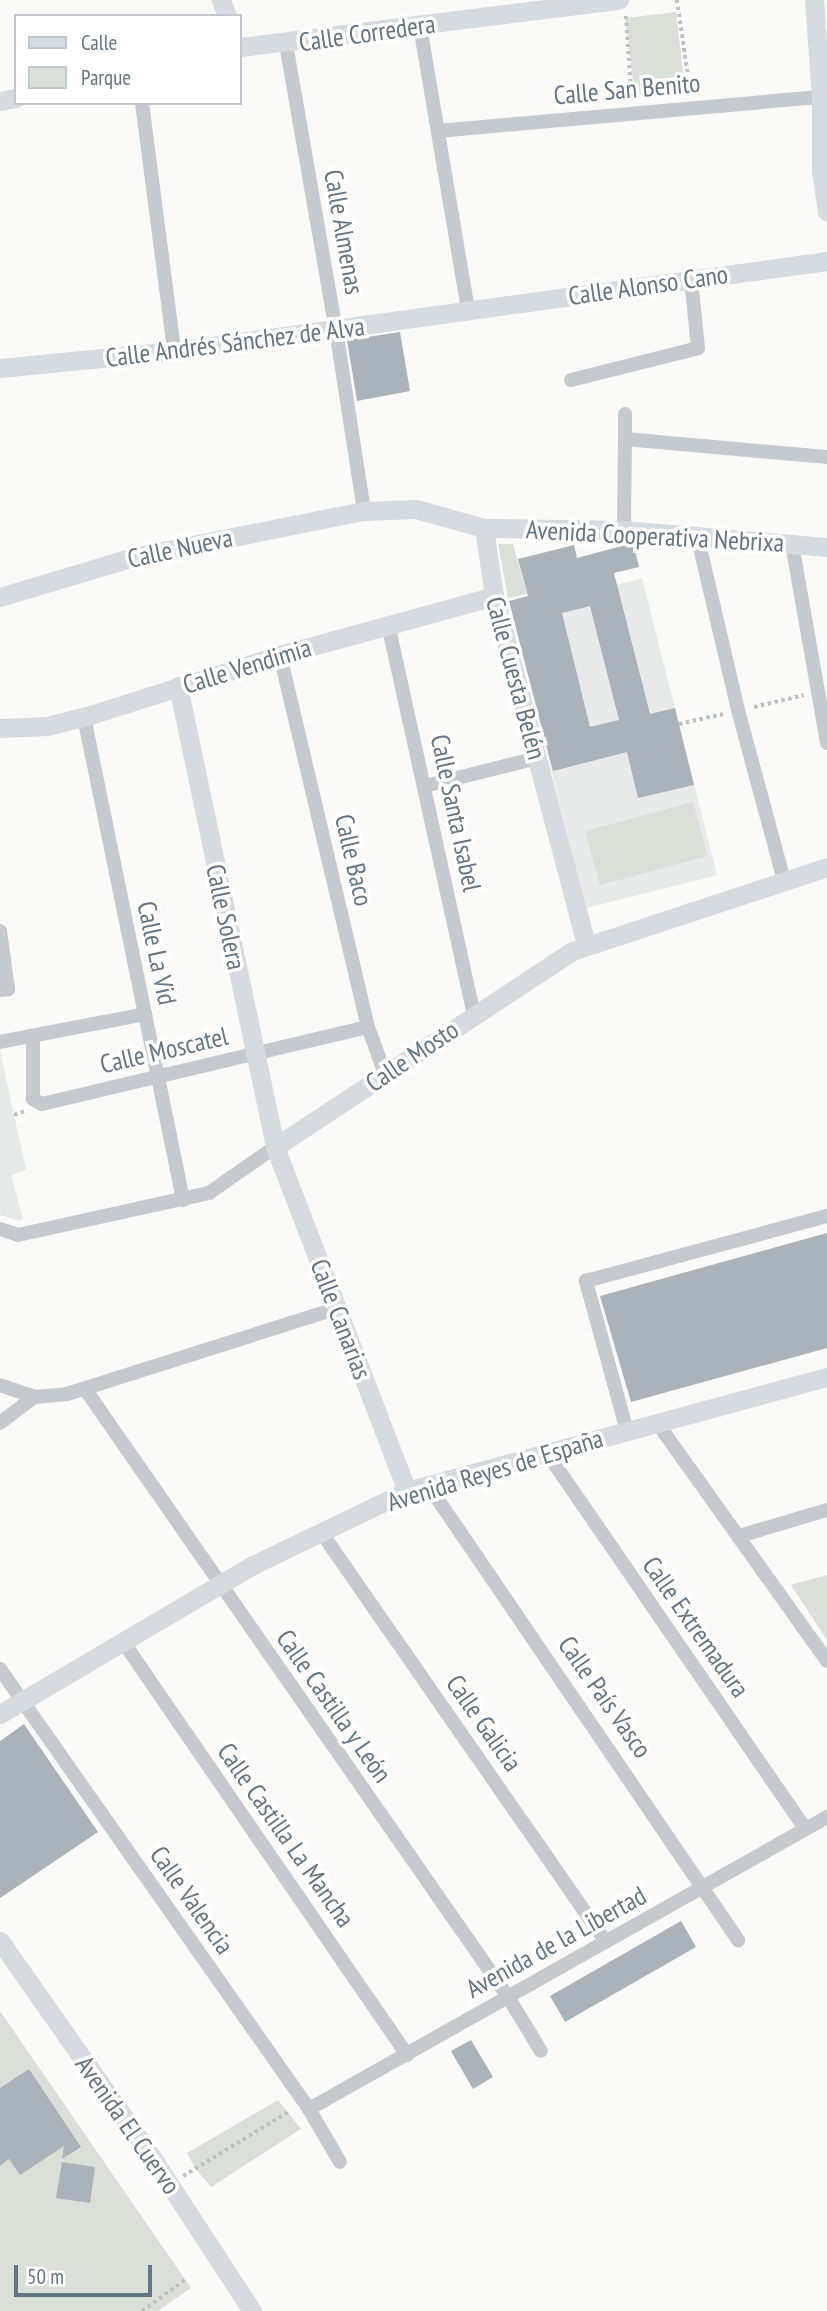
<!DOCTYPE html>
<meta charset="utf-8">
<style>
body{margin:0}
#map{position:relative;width:827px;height:2311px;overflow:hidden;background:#fafaf8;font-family:"PT Sans Narrow",sans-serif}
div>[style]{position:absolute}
.built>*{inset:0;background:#e8e9e9}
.green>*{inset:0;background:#dae0d7}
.building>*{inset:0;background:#aab3ba}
.path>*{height:3.5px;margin-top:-1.75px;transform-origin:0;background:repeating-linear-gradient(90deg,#bfc2c5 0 3.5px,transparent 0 7px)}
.street>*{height:14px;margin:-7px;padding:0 7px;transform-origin:7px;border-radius:7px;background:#c5cace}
.secondary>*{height:19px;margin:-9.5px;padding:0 9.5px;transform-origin:9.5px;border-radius:9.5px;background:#d6dbdf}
span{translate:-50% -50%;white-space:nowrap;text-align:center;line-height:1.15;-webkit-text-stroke:7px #fff;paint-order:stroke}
.street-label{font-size:26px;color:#647584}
.legend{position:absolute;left:14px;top:14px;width:228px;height:91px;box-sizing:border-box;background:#fff;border:2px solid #c1c8ce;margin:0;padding:9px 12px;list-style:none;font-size:21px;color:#647584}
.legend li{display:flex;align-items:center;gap:14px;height:35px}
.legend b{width:35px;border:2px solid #c1c8ce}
.scale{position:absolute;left:14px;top:2265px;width:138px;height:32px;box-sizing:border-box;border:4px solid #647584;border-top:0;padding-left:9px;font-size:21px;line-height:24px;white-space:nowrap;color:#647584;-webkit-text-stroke:5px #fff;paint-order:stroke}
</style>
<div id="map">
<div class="built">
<div style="clip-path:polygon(642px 578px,717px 875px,586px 908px,509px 601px,584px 582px,587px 593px)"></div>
<div style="clip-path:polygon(0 1050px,26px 1170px,11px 1175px,23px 1219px,19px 1221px,0 1215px)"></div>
</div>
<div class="green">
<div style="clip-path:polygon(676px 12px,685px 89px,635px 95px,625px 18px)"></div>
<div style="clip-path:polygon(498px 544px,513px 544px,527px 594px,508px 598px)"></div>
<div style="clip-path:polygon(693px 802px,708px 856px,600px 885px,585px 831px)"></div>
<div style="clip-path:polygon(827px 1575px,827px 1640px,791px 1585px)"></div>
<div style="clip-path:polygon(0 2011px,191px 2288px,158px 2311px,0 2311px)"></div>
<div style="clip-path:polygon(278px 2100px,301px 2129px,211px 2187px,195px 2168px,187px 2153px)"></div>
</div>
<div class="building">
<div style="clip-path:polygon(400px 332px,410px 391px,357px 401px,347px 340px)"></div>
<div style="clip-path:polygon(evenodd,633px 543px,639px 567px,614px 573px,650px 714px,675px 708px,694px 785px,638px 798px,627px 752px,553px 771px,509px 601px,528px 596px,518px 559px,574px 545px,577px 558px,633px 543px,590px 606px,619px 720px,590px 727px,562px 613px,590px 606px)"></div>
<div style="clip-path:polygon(827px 1233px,827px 1348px,631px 1402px,600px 1296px)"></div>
<div style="clip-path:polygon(24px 1724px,98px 1832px,0 1898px,0 1741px)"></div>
<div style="clip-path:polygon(681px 1921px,696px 1947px,565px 2022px,550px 1996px)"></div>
<div style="clip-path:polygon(471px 2040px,493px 2077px,473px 2089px,451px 2051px)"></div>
<div style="clip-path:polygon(29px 2069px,81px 2147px,62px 2159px,64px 2146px,20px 2175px,9px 2159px,0 2166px,0 2088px)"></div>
<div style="clip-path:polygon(62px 2162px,95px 2167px,90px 2203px,56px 2198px)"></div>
</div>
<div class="path">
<div style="left:677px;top:0;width:96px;rotate:81.6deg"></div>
<div style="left:626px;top:16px;width:83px;rotate:85.9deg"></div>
<div style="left:754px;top:707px;width:51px;rotate:-13.5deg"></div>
<div style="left:679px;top:724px;width:45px;rotate:-12.8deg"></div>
<div style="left:14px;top:1115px;width:12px;rotate:-20deg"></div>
<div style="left:183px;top:2176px;width:125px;rotate:-31.3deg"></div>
<div style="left:142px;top:2311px;width:54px;rotate:-36deg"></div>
</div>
<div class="street">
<div style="left:420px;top:26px;width:289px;rotate:80.4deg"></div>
<div style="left:286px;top:44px;width:290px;rotate:80.1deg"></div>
<div style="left:336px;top:330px;width:183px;rotate:81.2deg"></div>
<div style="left:142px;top:103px;width:250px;rotate:82.6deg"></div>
<div style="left:438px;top:131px;width:385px;rotate:-5.1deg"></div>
<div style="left:571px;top:380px;width:131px;rotate:-14.1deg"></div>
<div style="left:698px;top:348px;width:69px;rotate:-95.8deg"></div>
<div style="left:625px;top:414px;width:25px;rotate:90deg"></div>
<div style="left:624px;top:530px;width:91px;rotate:-89.4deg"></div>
<div style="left:625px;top:439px;width:203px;rotate:5.1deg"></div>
<div style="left:697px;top:535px;width:180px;rotate:76.8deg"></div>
<div style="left:738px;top:710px;width:176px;rotate:74.9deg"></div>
<div style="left:792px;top:544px;width:202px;rotate:80deg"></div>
<div style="left:388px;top:624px;width:399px;rotate:77.6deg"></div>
<div style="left:280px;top:655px;width:382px;rotate:76.7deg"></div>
<div style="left:368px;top:1027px;width:50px;rotate:70.1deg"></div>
<div style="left:84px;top:717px;width:493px;rotate:78.4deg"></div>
<div style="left:425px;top:786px;width:115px;rotate:-14deg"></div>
<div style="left:0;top:931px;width:59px;rotate:82.1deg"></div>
<div style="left:8px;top:989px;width:8px;rotate:173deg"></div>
<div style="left:33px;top:1036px;width:63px;rotate:90deg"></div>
<div style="left:33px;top:1099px;width:10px;rotate:29deg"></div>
<div style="left:42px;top:1104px;width:335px;rotate:-13.3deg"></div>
<div style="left:0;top:1042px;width:148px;rotate:-10.9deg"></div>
<div style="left:0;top:1229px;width:19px;rotate:18deg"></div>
<div style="left:18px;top:1235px;width:196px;rotate:-12.4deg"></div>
<div style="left:209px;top:1193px;width:80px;rotate:-34.9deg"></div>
<div style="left:0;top:1385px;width:36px;rotate:19deg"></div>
<div style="left:34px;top:1397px;width:33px;rotate:-5deg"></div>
<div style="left:67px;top:1394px;width:284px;rotate:-17.6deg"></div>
<div style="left:85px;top:1389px;width:741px;rotate:55.17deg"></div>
<div style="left:508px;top:1997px;width:63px;rotate:58.6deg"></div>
<div style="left:0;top:1423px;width:43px;rotate:-37.4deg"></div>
<div style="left:658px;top:1424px;width:291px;rotate:54.5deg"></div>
<div style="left:627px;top:1431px;width:156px;rotate:-105.3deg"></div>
<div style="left:586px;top:1281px;width:250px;rotate:-15.1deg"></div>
<div style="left:547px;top:1453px;width:456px;rotate:55.5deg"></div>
<div style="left:428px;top:1485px;width:551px;rotate:55.73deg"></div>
<div style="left:321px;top:1532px;width:499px;rotate:55.2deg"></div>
<div style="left:739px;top:1536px;width:92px;rotate:-16.5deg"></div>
<div style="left:124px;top:1643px;width:500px;rotate:55.5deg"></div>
<div style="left:0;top:1669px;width:538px;rotate:54.92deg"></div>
<div style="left:309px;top:2109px;width:61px;rotate:59.7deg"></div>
<div style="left:309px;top:2109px;width:595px;rotate:-29.41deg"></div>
</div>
<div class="secondary">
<div style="left:221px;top:0;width:17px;rotate:69deg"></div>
<div style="left:814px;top:0;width:97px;rotate:85.9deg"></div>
<div style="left:821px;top:97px;width:74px;rotate:90deg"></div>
<div style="left:821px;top:171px;width:41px;rotate:81.7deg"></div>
<div style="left:240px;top:47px;width:382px;rotate:-7.1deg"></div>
<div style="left:0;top:101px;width:16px;rotate:-11deg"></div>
<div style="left:0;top:368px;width:175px;rotate:-5.6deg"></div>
<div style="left:174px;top:351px;width:659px;rotate:-7.85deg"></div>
<div style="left:484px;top:528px;width:69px;rotate:81.6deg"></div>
<div style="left:494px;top:596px;width:361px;rotate:75.2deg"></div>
<div style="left:0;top:597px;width:139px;rotate:-16.7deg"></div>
<div style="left:133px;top:557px;width:236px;rotate:-11.3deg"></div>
<div style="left:364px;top:511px;width:52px;rotate:-2.2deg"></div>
<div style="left:416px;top:509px;width:71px;rotate:15.6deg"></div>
<div style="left:484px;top:528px;width:140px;rotate:0.8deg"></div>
<div style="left:624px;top:530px;width:204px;rotate:4.8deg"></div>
<div style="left:178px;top:686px;width:471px;rotate:78.1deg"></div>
<div style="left:275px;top:1147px;width:368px;rotate:69deg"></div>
<div style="left:0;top:728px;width:47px;rotate:-2.4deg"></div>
<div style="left:47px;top:726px;width:38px;rotate:-14deg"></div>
<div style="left:84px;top:717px;width:206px;rotate:-17.6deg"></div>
<div style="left:280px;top:655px;width:222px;rotate:-15.4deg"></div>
<div style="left:275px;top:1147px;width:356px;rotate:-33.4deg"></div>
<div style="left:572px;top:951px;width:268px;rotate:-18.2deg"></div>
<div style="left:0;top:1714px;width:296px;rotate:-30.5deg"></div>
<div style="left:255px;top:1564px;width:169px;rotate:-25.7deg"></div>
<div style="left:407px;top:1491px;width:435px;rotate:-15.2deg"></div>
<div style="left:0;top:1941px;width:263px;rotate:54.9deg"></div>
<div style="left:151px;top:2156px;width:185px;rotate:56.9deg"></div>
</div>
<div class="street-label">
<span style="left:367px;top:33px;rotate:-8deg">Calle Corredera</span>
<span style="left:627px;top:89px;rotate:-5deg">Calle San Benito</span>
<span style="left:344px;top:232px;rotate:80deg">Calle Almenas</span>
<span style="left:648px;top:285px;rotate:-8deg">Calle Alonso Cano</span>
<span style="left:235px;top:342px;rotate:-7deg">Calle Andrés Sánchez de Alva</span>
<span style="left:655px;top:536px;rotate:3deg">Avenida Cooperativa Nebrixa</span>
<span style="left:180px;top:548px;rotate:-12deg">Calle Nueva</span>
<span style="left:247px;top:666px;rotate:-17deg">Calle Vendimia</span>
<span style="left:516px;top:678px;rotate:75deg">Calle Cuesta Belén</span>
<span style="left:456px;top:813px;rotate:78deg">Calle Santa Isabel</span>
<span style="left:354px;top:860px;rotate:77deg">Calle Baco</span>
<span style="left:226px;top:917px;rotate:78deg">Calle Solera</span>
<span style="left:157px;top:953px;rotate:78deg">Calle La Vid</span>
<span style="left:164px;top:1050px;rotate:-13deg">Calle Moscatel</span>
<span style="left:412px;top:1056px;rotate:-34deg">Calle Mosto</span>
<span style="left:341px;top:1319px;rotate:69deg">Calle Canarias</span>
<span style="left:495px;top:1470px;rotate:-17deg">Avenida Reyes de España</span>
<span style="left:696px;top:1627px;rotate:55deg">Calle Extremadura</span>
<span style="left:605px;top:1697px;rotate:55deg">Calle País Vasco</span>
<span style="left:334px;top:1706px;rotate:55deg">Calle Castilla y León</span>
<span style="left:484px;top:1723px;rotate:55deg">Calle Galicia</span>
<span style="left:286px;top:1835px;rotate:55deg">Calle Castilla La Mancha</span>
<span style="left:192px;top:1900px;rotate:55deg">Calle Valencia</span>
<span style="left:556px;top:1942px;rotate:-29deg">Avenida de la Libertad</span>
<span style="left:128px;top:2125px;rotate:55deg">Avenida El Cuervo</span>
</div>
<ul class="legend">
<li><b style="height:9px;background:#d6dbdf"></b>Calle</li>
<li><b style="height:19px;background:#dae0d7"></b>Parque</li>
</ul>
<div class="scale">50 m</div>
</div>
